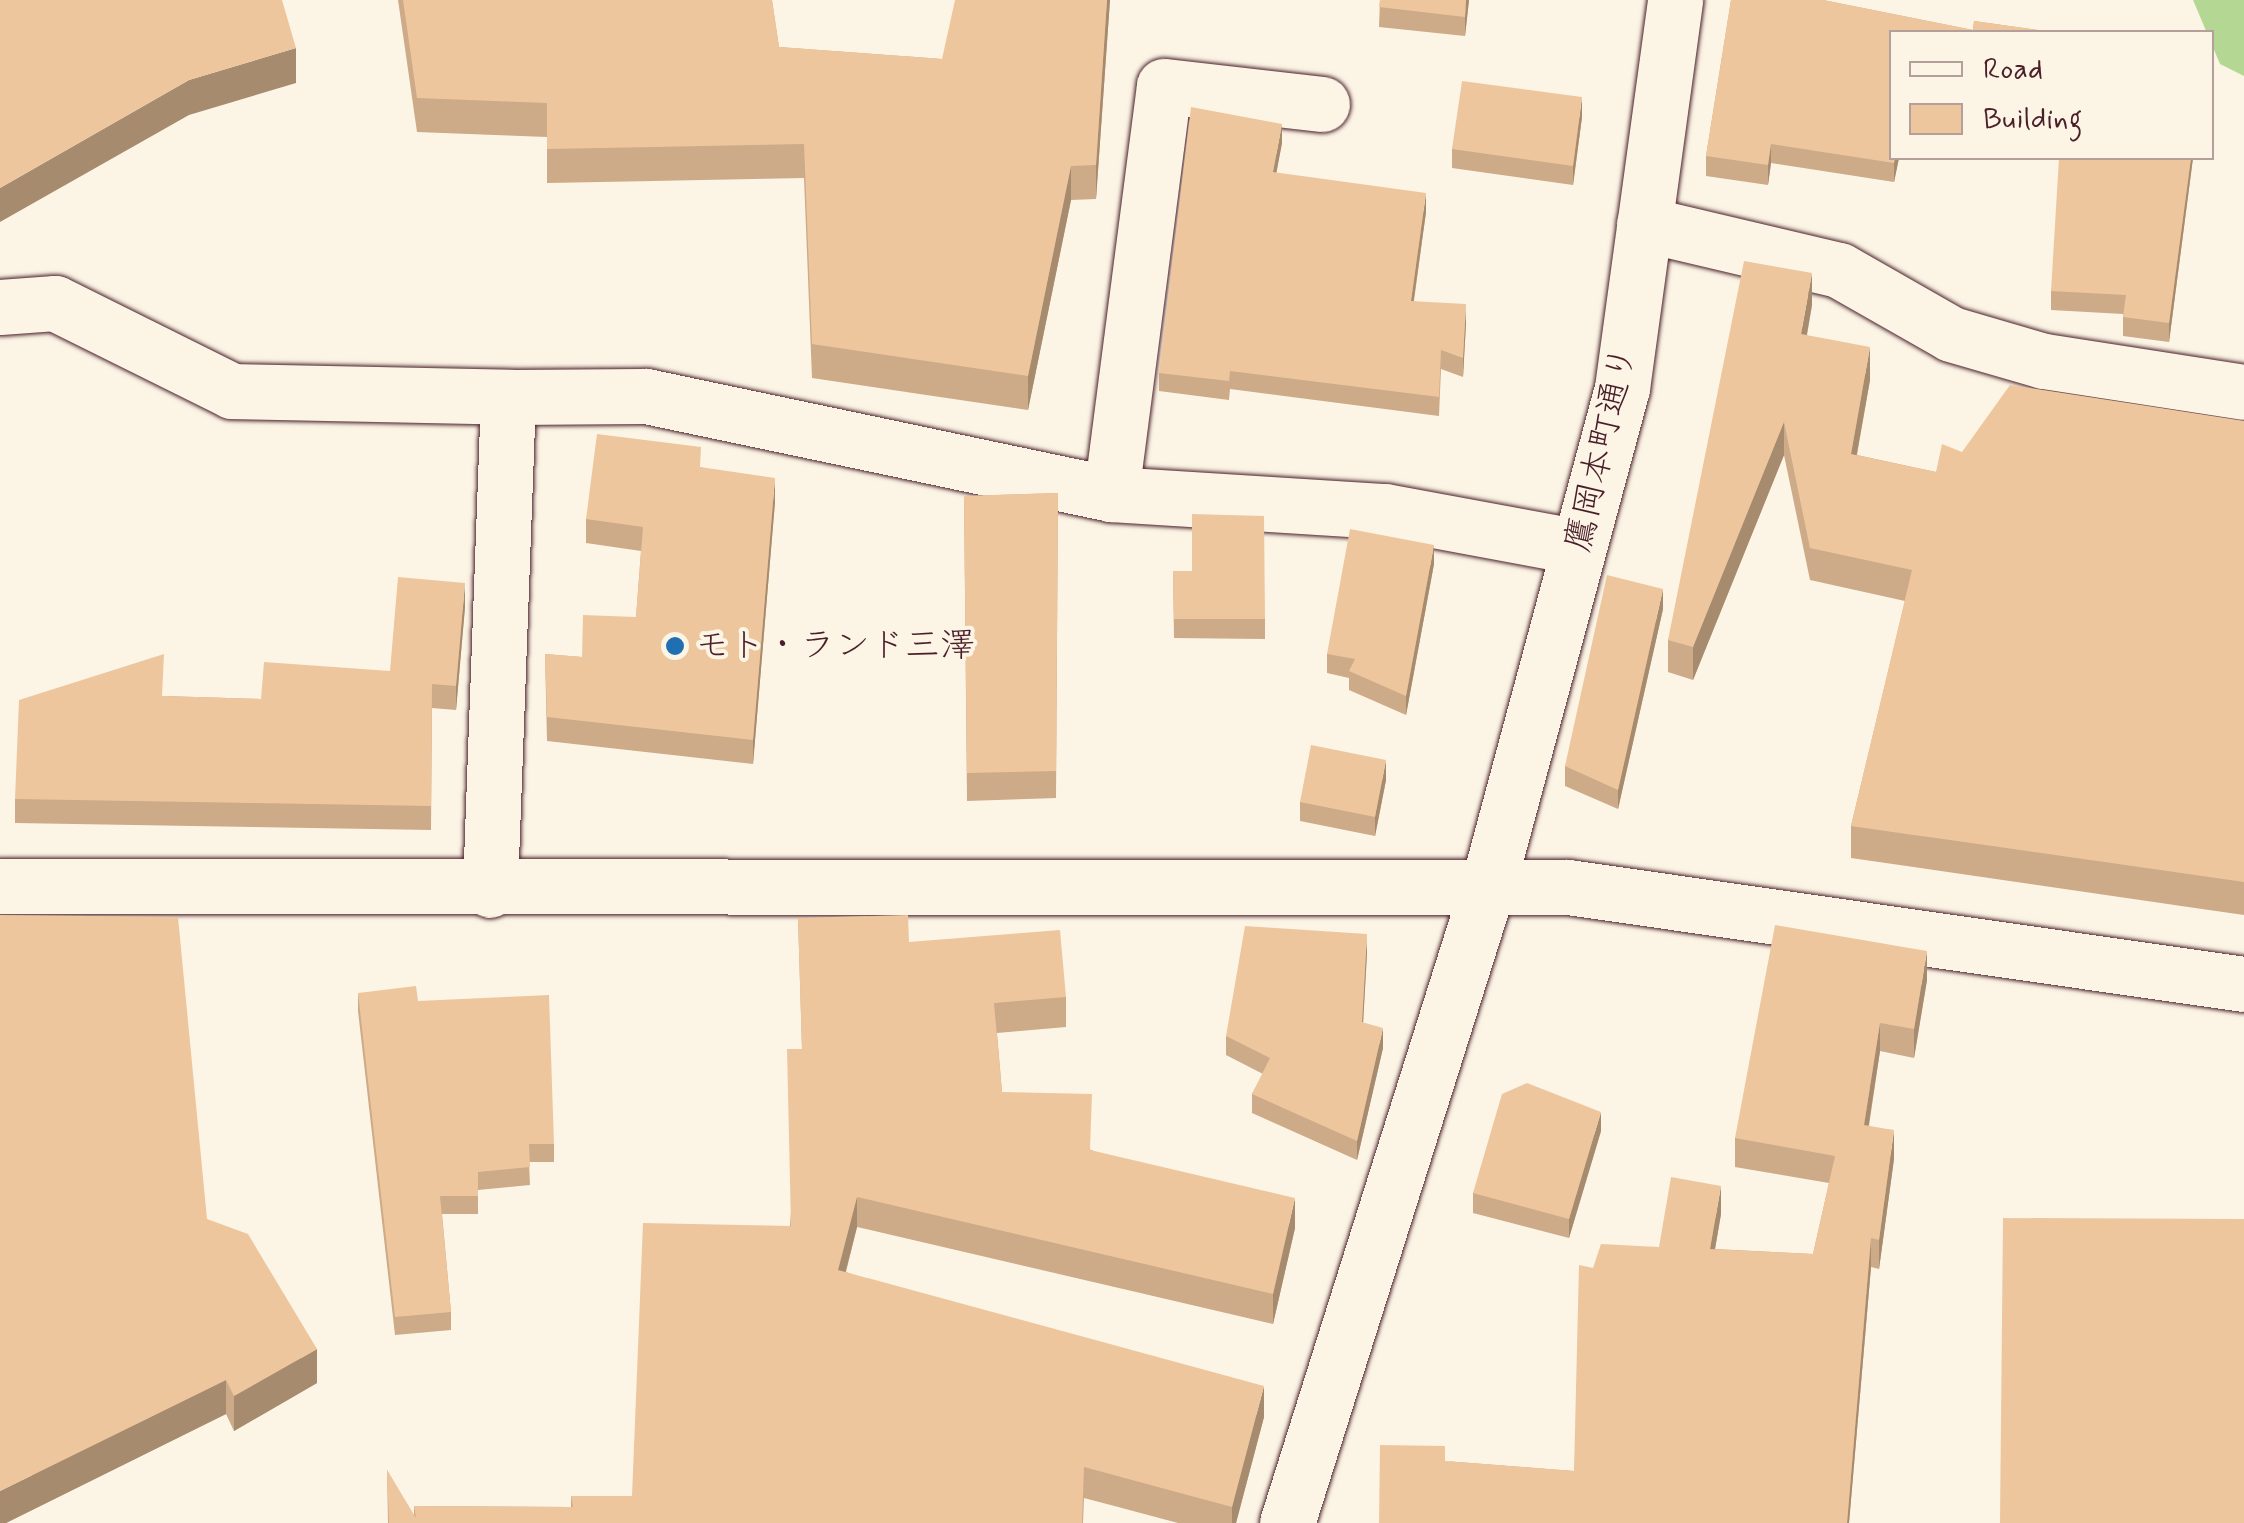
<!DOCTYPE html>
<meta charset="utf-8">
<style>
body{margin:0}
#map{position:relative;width:2244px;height:1523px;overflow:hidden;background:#fcf5e5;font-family:Mynerve,"Klee One",sans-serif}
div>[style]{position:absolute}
.green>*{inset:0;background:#b4d893}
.roads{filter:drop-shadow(0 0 2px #4a1f2b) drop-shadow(0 0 2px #4a1f2b)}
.minor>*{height:55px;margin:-27.5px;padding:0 27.5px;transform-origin:27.5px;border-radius:27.5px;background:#fcf5e5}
.wall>*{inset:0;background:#cdaa88}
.shaded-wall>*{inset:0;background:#a78b6f}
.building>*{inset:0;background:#eec69e}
.dots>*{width:28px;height:28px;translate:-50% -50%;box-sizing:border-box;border:5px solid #fcf5e5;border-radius:50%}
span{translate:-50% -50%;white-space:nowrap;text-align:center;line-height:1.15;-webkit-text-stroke:8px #fcf5e5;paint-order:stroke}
.street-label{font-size:35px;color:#4a1f2b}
.poi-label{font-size:35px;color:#4a1f2b}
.left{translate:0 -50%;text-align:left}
.legend{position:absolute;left:1889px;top:30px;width:325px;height:130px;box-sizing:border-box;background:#fcf5e5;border:2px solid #b59f9b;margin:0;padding:12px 18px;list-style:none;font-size:30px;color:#4a1f2b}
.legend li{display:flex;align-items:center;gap:20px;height:50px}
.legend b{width:50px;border:2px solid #b59f9b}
</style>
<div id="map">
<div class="green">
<div style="clip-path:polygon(2193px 0,2244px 0,2244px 76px,2220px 64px)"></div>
</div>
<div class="roads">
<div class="minor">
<div style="left:1644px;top:224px;width:200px;rotate:13.3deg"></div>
<div style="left:1839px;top:270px;width:129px;rotate:29.7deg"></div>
<div style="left:1951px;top:334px;width:97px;rotate:16.2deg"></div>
<div style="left:2044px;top:361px;width:202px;rotate:8.8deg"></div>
<div style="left:0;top:307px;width:55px;rotate:-4.2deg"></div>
<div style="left:55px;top:303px;width:198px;rotate:26.4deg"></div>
<div style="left:232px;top:391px;width:276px;rotate:1.2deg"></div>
<div style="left:508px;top:397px;width:493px;rotate:92.1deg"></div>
<div style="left:508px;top:397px;width:138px;rotate:-0.4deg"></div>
<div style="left:646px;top:396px;width:475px;rotate:11.9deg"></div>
<div style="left:1111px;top:494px;width:275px;rotate:3.6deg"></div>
<div style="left:1385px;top:511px;width:197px;rotate:10.5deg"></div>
<div style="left:1111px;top:494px;width:411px;rotate:-82.6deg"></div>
<div style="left:1164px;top:86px;width:159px;rotate:6.5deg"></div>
<div style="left:0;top:886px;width:1568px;rotate:0.04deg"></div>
<div style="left:1568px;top:887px;width:683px;rotate:8.17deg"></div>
<div style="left:1287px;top:1523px;width:665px;rotate:-72.49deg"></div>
<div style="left:1487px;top:889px;width:519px;rotate:-74.92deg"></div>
<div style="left:1622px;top:388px;width:392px;rotate:-82.2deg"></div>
</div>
</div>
<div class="wall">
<div style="clip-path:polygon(398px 0,772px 0,779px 47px,942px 59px,1110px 0,1096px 199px,1071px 200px,1028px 410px,812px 378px,804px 178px,547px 183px,547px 137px,417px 132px)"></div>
<div style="clip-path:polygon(1380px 0,1469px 0,1465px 36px,1379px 27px)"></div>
<div style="clip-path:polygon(1731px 0,1823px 0,1973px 30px,1974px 21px,2038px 30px,2038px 32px,1892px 32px,1892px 158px,1899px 158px,1894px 182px,1771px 163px,1768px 185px,1706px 176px,1706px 156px)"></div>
<div style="clip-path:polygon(1582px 117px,1573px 185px,1452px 168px,1452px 149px)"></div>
<div style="clip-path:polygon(1282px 143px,1276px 173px,1426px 212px,1414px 301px,1466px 323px,1463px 377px,1441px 369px,1439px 416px,1230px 389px,1229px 400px,1159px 391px,1159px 373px)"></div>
<div style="clip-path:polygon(2193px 158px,2169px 342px,2123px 336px,2123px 314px,2051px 310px,2051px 291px)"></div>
<div style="clip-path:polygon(1812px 305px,1807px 335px,1870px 380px,1857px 455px,1936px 472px,1962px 452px,2244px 421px,2244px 915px,1851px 858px,1851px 826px,1905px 601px,1810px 580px,1784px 455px,1693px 680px,1668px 672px,1668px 640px)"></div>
<div style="clip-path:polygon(701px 467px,775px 502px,753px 764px,547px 741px,545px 654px,582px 657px,636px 617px,641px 551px,586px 543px,586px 519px)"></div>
<div style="clip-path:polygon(1058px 493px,1056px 798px,967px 801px,964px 496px)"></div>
<div style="clip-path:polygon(1434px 564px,1406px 715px,1349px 690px,1349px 678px,1327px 673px,1327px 654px)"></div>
<div style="clip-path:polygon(1173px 571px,1265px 619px,1265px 639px,1174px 638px)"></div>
<div style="clip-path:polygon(465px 607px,456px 710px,432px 708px,431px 830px,15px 823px,15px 799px,163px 696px,261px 699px,390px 671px)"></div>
<div style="clip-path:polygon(1663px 609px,1618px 809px,1565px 786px,1565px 766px)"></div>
<div style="clip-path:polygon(1386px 780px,1375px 836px,1300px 821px,1300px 802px)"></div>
<div style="clip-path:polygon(798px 918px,909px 942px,1066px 997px,1066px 1027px,997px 1033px,1002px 1092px,1091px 1150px,1295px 1228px,1273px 1324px,857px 1227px,846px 1272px,1264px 1417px,1236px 1523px,1178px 1523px,1084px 1498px,1083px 1523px,388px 1523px,387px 1470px,414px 1516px,414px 1506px,571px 1507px,571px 1496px,632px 1496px,790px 1226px,802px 1049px)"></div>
<div style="clip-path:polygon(1367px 953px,1363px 1023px,1383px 1048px,1357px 1160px,1252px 1113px,1252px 1094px,1263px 1074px,1226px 1055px,1226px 1036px)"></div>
<div style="clip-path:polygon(1927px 980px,1914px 1058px,1880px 1051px,1869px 1126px,1894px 1159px,1879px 1269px,1871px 1267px,1849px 1523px,1445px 1461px,1574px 1471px,1593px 1268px,1659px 1247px,1721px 1214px,1715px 1249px,1813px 1254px,1829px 1183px,1735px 1167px,1735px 1138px)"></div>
<div style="clip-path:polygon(358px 993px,418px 1001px,554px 1144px,554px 1162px,529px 1162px,530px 1185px,478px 1190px,478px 1214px,442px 1214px,451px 1312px,451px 1330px,395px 1335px,358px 1011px)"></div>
<div style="clip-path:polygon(1601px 1131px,1569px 1238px,1473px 1213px,1473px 1193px)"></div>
<div style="clip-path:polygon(207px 1219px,317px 1383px,234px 1431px,226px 1414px,6px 1523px,0 1523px)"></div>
</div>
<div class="shaded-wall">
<div style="clip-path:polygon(1107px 0,1110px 0,1096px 199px,1096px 165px)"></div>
<div style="clip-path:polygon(1466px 0,1469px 0,1465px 36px,1465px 17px)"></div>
<div style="clip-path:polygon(296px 48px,296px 83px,189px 115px,0 222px,0 188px,189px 80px)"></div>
<div style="clip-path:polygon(1582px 97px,1582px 117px,1573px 185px,1573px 166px)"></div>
<div style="clip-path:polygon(1282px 124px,1282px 143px,1273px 191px,1273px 172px)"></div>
<div style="clip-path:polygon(1771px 144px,1771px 163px,1768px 185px,1768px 165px)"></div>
<div style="clip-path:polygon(1895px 158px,1899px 158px,1894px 182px,1894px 163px)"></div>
<div style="clip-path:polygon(2191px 158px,2193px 158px,2169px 342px,2169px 323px)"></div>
<div style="clip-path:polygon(1071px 166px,1071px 200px,1028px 410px,1028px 376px)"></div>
<div style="clip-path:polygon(1426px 193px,1426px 212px,1411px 319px,1411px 301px)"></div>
<div style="clip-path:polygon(1812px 273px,1812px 305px,1801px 367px,1801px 334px)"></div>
<div style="clip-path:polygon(1466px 304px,1466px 323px,1463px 377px,1463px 358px)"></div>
<div style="clip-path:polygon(1870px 347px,1870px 380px,1851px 486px,1851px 454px)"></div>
<div style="clip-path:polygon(1784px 422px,1784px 455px,1693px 680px,1693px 647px)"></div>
<div style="clip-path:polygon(775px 478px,775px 502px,753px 764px,753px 740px)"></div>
<div style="clip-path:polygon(1434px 545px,1434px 564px,1406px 715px,1406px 696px)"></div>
<div style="clip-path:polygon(465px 583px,465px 607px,456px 710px,456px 686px)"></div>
<div style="clip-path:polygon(1663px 589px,1663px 609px,1618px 809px,1618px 790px)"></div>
<div style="clip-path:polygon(1386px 760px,1386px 780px,1375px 836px,1375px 817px)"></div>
<div style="clip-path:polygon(1367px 934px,1367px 953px,1362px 1042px,1362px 1022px)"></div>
<div style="clip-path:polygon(1927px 951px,1927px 980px,1914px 1058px,1914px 1029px)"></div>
<div style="clip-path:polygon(1880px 1023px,1880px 1051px,1864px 1154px,1864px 1125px)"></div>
<div style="clip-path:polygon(1383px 1028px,1383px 1048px,1357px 1160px,1357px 1141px)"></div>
<div style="clip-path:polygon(1601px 1112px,1601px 1131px,1569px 1238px,1569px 1219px)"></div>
<div style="clip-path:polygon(1894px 1130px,1894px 1159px,1879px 1269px,1879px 1240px)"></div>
<div style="clip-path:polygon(1721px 1186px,1721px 1214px,1710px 1278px,1710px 1249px)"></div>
<div style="clip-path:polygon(857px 1197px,857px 1227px,838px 1301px,838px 1270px)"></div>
<div style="clip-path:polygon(1295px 1198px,1295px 1228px,1273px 1324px,1273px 1294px)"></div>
<div style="clip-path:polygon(1871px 1238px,1871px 1267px,1849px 1523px,1847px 1523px)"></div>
<div style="clip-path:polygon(317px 1349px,317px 1383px,234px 1431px,234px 1396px)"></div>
<div style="clip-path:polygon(226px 1380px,226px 1414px,6px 1523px,0 1523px,0 1491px)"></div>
<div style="clip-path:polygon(1264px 1386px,1264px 1417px,1236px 1523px,1232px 1523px,1232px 1507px)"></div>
</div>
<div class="building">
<div style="clip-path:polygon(0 0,282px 0,296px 48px,189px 80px,0 188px)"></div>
<div style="clip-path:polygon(403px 0,772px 0,779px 47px,942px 59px,955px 0,1107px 0,1096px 165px,1071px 166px,1028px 376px,812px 344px,804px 144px,547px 149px,547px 103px,417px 98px)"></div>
<div style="clip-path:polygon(1380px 0,1466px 0,1465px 17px,1379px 7px)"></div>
<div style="clip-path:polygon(1731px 0,1823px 0,1973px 30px,1974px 21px,2038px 30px,2037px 32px,1892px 32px,1892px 158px,1895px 158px,1894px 163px,1771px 144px,1768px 165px,1706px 156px)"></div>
<div style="clip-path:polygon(1462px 81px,1582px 97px,1573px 166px,1452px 149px)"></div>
<div style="clip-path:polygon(1191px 107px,1282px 124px,1273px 172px,1426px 193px,1411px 301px,1466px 304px,1463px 358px,1441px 350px,1439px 397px,1230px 371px,1229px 381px,1159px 373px)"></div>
<div style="clip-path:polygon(2059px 158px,2191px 158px,2169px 323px,2123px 317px,2126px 295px,2051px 291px)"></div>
<div style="clip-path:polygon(1744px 261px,1812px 273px,1801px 334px,1870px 347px,1851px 454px,1936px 472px,1942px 444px,1962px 452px,2010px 385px,2244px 421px,2244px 882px,1851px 826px,1912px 570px,1810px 548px,1784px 422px,1693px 647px,1668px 640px)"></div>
<div style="clip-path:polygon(597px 434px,701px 447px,700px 467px,775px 478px,753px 740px,547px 717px,545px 654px,582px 657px,583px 615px,636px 617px,643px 527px,586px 519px)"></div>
<div style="clip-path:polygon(1058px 493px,1056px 771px,967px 773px,964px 496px)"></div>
<div style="clip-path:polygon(1192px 514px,1264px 516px,1265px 619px,1174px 619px,1173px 571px,1192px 571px)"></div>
<div style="clip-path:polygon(1350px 529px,1434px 545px,1406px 696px,1349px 671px,1355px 659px,1327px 654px)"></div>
<div style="clip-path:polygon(1607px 575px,1663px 589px,1618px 790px,1565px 766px)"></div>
<div style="clip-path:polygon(398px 577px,465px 583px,456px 686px,432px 684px,431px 806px,15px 799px,19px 700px,164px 654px,162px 696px,261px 699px,264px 662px,390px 671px)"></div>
<div style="clip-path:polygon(1311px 745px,1386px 760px,1375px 817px,1300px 802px)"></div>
<div style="clip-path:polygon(0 915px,178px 917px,207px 1219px,248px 1234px,317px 1349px,234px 1396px,226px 1380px,0 1491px)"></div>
<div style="clip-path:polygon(908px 915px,909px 942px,1060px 930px,1066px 997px,994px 1003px,1002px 1092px,1092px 1094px,1090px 1150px,1295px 1198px,1273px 1294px,857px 1197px,838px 1270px,1264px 1386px,1232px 1507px,1084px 1467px,1082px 1523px,389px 1523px,387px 1470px,416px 1518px,414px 1506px,573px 1507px,571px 1496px,632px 1496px,643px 1223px,791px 1226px,787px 1049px,802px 1049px,798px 918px)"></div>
<div style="clip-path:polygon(1775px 925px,1927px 951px,1914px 1029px,1880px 1023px,1864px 1125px,1894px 1130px,1879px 1240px,1871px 1238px,1847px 1523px,1379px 1523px,1380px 1445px,1445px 1446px,1445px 1461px,1574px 1471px,1579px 1265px,1593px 1268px,1601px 1244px,1659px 1247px,1671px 1177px,1721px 1186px,1710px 1249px,1813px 1254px,1835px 1156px,1735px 1138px)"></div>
<div style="clip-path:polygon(1245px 926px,1367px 934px,1362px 1022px,1383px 1028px,1357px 1141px,1252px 1094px,1270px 1058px,1226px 1036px)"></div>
<div style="clip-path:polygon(416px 986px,418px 1001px,549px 995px,554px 1144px,529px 1144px,530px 1167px,478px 1172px,478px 1196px,440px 1196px,451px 1312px,395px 1317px,358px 993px)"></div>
<div style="clip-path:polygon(1527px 1083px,1601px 1112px,1569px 1219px,1473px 1193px,1502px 1094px)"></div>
<div style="clip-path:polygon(2003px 1218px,2244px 1219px,2244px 1523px,2000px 1523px)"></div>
</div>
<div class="dots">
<div style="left:675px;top:646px;background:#1f6fb2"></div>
</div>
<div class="street-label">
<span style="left:1602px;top:449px;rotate:-77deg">鷹岡本町通り</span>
</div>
<div class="poi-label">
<span class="left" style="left:695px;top:646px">モト・ランド三澤</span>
</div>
<ul class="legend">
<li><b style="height:12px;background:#fcf5e5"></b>Road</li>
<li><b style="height:28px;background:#eec69e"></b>Building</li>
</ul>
</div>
